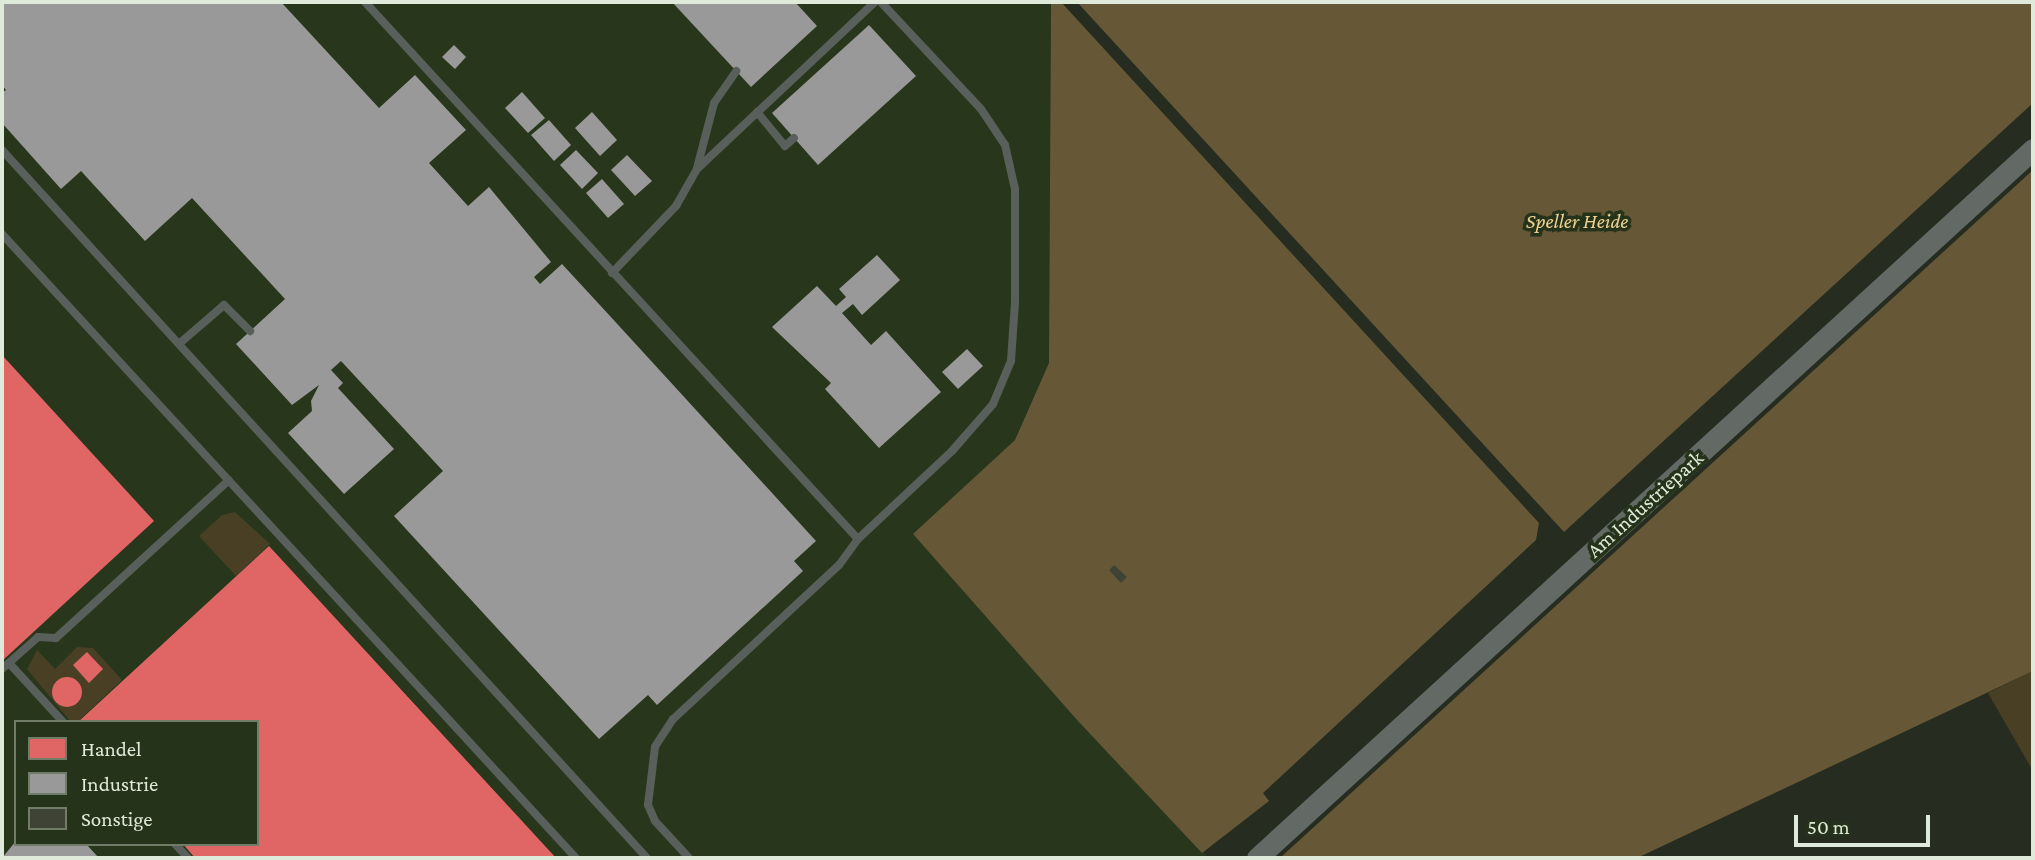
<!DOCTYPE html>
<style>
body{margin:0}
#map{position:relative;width:2035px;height:860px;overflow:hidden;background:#262d20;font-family:"Crimson Pro",serif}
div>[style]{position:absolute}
.built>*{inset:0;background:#28371b}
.green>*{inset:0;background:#493f25}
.forest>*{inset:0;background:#665836}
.shops>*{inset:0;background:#e06666}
.round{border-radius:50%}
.industry>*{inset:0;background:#999}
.building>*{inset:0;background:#3f4335}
.lane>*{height:8px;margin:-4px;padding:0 4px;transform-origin:4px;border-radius:4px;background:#595f5a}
.secondary>*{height:21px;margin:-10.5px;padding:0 10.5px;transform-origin:10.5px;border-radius:10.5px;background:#636964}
span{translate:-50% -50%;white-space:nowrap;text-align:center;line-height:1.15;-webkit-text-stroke:7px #25331a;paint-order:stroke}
.park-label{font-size:21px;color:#eed191;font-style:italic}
.street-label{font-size:21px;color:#e0eada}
.frame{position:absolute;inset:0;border:4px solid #e0eada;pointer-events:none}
.legend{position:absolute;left:14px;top:720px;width:245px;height:126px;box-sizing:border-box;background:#25331a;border:2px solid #707c67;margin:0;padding:9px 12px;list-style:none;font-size:21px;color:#e0eada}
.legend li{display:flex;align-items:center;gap:14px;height:35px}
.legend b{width:35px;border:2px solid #707c67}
.scale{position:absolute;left:1794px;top:815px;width:136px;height:32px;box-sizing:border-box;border:4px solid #e0eada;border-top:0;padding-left:9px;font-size:21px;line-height:24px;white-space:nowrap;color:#e0eada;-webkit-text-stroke:5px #25331a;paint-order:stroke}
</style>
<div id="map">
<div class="built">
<div style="clip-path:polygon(evenodd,2px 2px,1051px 2px,1049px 363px,1015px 440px,913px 534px,1078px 721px,1209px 858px,2px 858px,2px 2px,16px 722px,257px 722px,257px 844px,16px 844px,16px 722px)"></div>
</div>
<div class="green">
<div style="clip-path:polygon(235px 512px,270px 544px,236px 576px,199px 536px,222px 515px)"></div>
<div style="clip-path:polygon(77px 647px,93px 648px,122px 680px,77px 722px,71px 722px,27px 669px,37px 650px,55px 669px)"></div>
<div style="clip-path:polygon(2033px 671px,2033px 771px,1988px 693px)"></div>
</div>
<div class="forest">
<div style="clip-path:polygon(1051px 2px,1061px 2px,1539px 523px,1536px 540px,1263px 793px,1269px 801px,1202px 853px,1078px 721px,913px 534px,1015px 440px,1049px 363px)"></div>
<div style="clip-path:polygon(1077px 2px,2033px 2px,2033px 103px,1564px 532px)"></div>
<div style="clip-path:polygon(2033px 170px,2033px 671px,1637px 858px,1280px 858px)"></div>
</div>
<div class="shops">
<div style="clip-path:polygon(2px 355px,154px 521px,2px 661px)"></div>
<div style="clip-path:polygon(269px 546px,556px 858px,195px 858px,183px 844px,257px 844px,257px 722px,78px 722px)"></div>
<div style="clip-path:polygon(87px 652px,103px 669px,89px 683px,73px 665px)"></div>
<div class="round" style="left:52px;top:677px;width:30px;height:30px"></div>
</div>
<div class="industry">
<div style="clip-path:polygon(2px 2px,281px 2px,379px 108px,415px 75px,466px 130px,429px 163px,468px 206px,489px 187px,551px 262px,534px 277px,540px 284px,562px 264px,610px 316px,816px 541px,794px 561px,803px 571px,657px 705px,648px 695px,599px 739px,394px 516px,443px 471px,341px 361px,331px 370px,343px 383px,338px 388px,394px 449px,344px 494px,288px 433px,312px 411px,311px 401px,319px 385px,292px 405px,236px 344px,285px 299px,192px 198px,145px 241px,81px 171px,61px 189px,2px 123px,2px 93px,6px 90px,2px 85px)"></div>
<div style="clip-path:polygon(672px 2px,795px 2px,817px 26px,751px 87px)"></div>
<div style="clip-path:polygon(869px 25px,916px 76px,818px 165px,772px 113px)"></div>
<div style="clip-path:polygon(454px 45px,466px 57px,455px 69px,442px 57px)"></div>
<div style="clip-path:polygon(522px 92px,545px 118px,528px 133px,505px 108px)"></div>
<div style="clip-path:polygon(592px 112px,617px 140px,600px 156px,575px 128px)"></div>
<div style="clip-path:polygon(549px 120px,571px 145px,554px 161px,531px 135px)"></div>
<div style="clip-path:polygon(576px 150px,598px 173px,582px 189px,560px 165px)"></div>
<div style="clip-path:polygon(627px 155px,652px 181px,635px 196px,611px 170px)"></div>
<div style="clip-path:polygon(602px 179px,624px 204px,608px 218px,586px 193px)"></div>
<div style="clip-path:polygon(877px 255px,900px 280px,862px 315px,853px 304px,842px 313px,871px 345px,886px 331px,941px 392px,879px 448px,825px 389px,831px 383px,772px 327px,817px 286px,836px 306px,846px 297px,839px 289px)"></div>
<div style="clip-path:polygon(967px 349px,983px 366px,958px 389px,942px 372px)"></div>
<div style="clip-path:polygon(16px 841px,16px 844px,86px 844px,99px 858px,2px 858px)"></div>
</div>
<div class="building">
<div style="clip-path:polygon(1114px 565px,1127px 577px,1121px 583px,1109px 570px)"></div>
</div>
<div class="lane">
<div style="left:365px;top:2px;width:729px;rotate:47.45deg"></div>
<div style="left:858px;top:539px;width:32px;rotate:126deg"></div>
<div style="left:839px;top:565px;width:226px;rotate:137.1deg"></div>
<div style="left:673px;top:719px;width:33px;rotate:123deg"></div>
<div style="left:655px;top:747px;width:58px;rotate:96.9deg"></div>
<div style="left:648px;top:805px;width:17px;rotate:66deg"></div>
<div style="left:655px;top:821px;width:50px;rotate:47.4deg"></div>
<div style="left:757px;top:112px;width:44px;rotate:50.5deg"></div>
<div style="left:785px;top:146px;width:12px;rotate:-42deg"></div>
<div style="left:2px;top:150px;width:958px;rotate:47.67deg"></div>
<div style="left:697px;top:168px;width:67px;rotate:-75.3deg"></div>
<div style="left:714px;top:103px;width:39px;rotate:-55deg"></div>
<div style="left:2px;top:234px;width:848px;rotate:47.39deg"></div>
<div style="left:612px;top:273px;width:93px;rotate:-46.3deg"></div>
<div style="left:676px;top:206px;width:43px;rotate:-60.4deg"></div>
<div style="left:697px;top:169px;width:244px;rotate:-43.2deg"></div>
<div style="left:180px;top:343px;width:58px;rotate:-40.8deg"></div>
<div style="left:224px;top:305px;width:37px;rotate:45deg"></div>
<div style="left:858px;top:539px;width:129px;rotate:-43.1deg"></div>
<div style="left:952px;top:451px;width:62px;rotate:-48.9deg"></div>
<div style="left:993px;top:404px;width:47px;rotate:-67.3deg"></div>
<div style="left:1011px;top:361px;width:59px;rotate:-86.1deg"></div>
<div style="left:1015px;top:302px;width:113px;rotate:-90deg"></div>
<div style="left:1015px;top:189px;width:45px;rotate:-102.8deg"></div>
<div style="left:1005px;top:145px;width:43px;rotate:-123.7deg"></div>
<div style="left:981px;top:109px;width:146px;rotate:-133.1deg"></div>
<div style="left:9px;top:663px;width:80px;rotate:47.5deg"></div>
<div style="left:2px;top:669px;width:48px;rotate:-41.6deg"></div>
<div style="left:38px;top:637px;width:18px;rotate:3deg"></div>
<div style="left:56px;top:638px;width:234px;rotate:-42.4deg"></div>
<div style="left:175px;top:844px;width:19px;rotate:47deg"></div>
</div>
<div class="secondary">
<div style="left:1257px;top:858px;width:1051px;rotate:-42.42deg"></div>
</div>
<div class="park-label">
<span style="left:1577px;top:221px">Speller Heide</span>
</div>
<div class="street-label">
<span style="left:1645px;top:504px;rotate:-42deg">Am Industriepark</span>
</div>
<div class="frame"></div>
<ul class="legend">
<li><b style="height:19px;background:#e06666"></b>Handel</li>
<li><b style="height:19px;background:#999"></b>Industrie</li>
<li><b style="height:19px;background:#3f4335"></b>Sonstige</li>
</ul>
<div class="scale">50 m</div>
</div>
